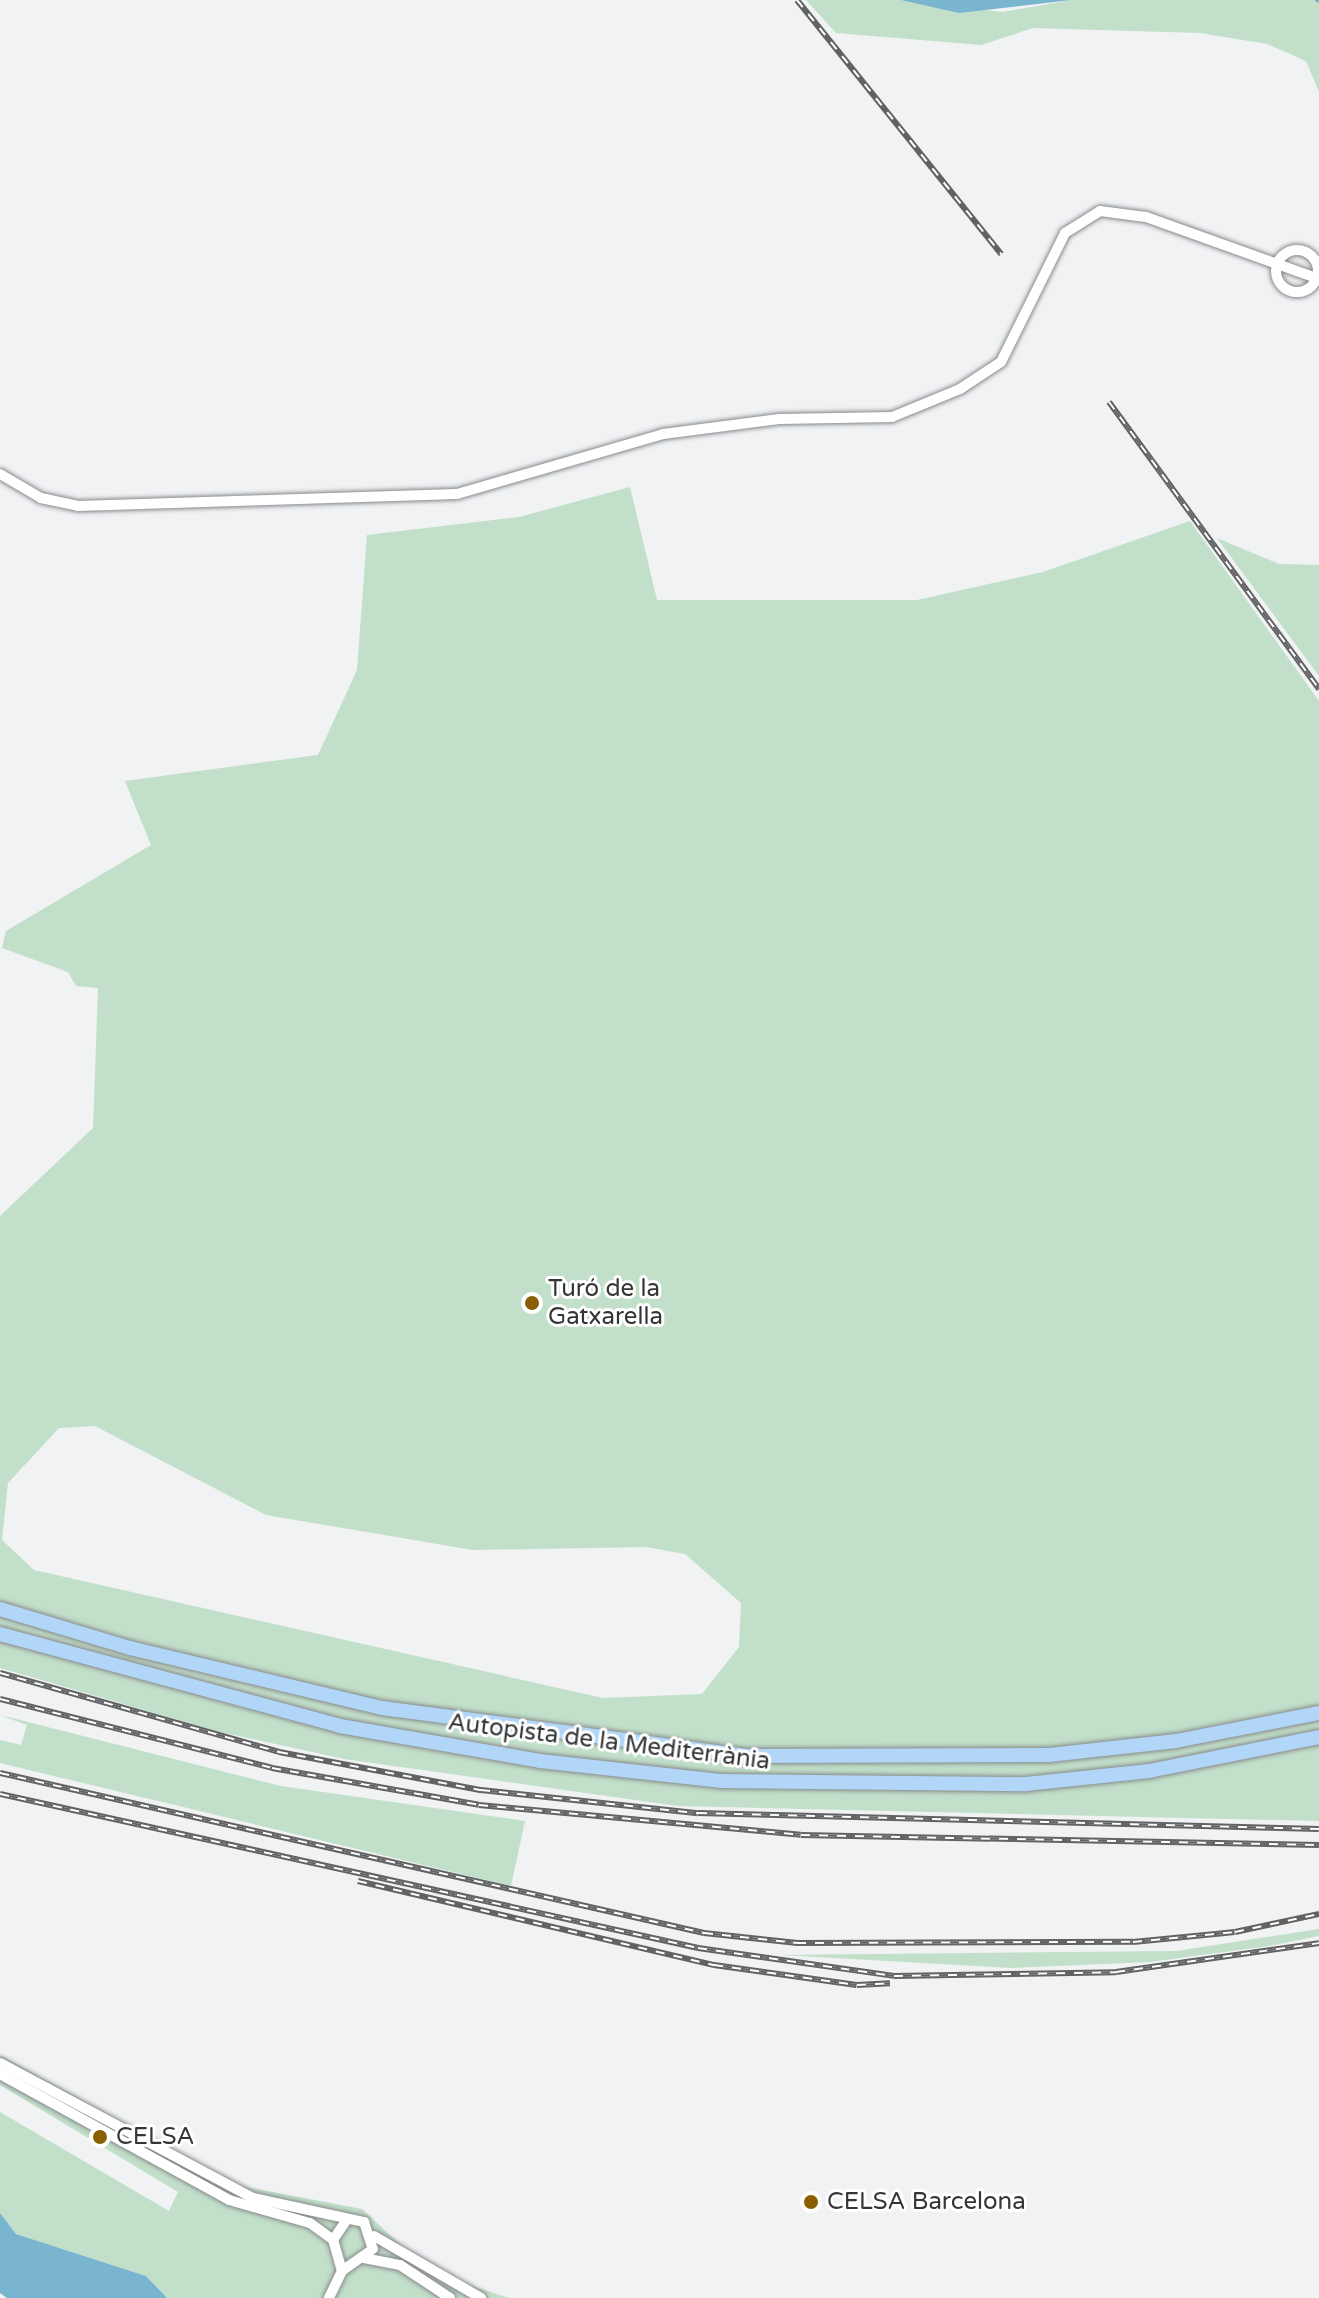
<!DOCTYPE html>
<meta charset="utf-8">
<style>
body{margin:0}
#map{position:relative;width:1319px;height:2298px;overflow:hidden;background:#f0f2f4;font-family:"Varela Round",sans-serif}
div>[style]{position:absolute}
.green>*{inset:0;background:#c1dfc9}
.water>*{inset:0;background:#79b5ce}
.stream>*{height:3px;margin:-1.5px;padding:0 1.5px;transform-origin:1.5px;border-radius:1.5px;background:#79b5ce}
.roads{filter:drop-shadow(0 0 2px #898b8d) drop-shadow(0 0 2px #898b8d)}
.tertiary>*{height:10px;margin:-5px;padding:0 5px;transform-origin:5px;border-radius:5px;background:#fff}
.tertiary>.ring{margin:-5px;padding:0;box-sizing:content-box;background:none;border:10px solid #fff;border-radius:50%}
.motorway>*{height:14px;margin:-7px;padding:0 7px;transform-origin:7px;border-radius:7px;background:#b2d6f7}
.rail>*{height:6px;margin-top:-3px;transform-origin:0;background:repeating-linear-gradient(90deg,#fff 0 9px,#616264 0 18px);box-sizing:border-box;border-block:2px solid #616264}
.dots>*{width:22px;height:22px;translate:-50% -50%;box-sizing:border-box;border:4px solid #fff;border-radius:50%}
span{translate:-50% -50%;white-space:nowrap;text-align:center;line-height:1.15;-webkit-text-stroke:6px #fff;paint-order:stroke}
.poi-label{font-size:24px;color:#343536}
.left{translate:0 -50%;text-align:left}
.street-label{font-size:24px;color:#343536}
</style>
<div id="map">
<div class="green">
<div style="clip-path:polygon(806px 0,901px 0,1003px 12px,1071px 0,1319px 0,1319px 92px,1306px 61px,1267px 44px,1200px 33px,1033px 28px,981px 45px,836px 33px)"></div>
<div style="clip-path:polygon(evenodd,630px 487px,657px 600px,917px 600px,1043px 572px,1190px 521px,1319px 701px,1319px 1821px,678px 1806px,344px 1759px,216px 1731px,0 1668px,0 1216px,93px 1128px,98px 988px,76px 986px,68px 972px,2px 948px,6px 931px,151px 845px,125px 781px,318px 755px,357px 670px,367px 535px,519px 517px,630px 487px,95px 1426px,266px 1515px,473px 1550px,646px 1547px,685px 1554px,741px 1603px,739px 1647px,702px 1694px,603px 1698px,34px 1570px,2px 1540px,8px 1483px,59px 1428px,95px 1426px)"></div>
<div style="clip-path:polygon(1217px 538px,1279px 564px,1319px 565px,1319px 676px)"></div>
<div style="clip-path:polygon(0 1715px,281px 1786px,525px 1821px,511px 1886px,0 1763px,0 1740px,21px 1745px,27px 1725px)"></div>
<div style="clip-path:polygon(1319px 1929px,1319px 1936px,1269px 1946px,1150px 1962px,1012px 1968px,781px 1955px,1176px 1951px)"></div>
<div style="clip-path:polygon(0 2055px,236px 2185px,362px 2209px,430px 2272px,509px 2298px,167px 2298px,146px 2276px,16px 2234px,0 2213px,0 2112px,169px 2211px,178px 2192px,0 2085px)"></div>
</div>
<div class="water">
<div style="clip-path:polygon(901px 0,1071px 0,959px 13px)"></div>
<div style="clip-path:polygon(0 2213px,16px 2234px,146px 2276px,167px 2298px,7px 2298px,0 2293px)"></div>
</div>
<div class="stream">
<div style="left:1316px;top:0;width:3px;rotate:18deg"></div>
</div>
<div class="roads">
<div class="tertiary">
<div class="ring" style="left:1276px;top:250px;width:32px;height:32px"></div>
<div style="left:0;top:474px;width:48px;rotate:30.3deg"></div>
<div style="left:41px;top:498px;width:38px;rotate:12deg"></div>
<div style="left:78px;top:506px;width:379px;rotate:-1.8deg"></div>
<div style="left:457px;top:494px;width:215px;rotate:-16.2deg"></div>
<div style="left:663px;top:434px;width:117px;rotate:-7.4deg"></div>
<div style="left:779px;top:419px;width:113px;rotate:-1deg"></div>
<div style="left:892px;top:417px;width:74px;rotate:-22.4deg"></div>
<div style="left:960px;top:389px;width:49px;rotate:-33.4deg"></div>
<div style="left:1001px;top:362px;width:144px;rotate:-63.6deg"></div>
<div style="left:1065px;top:233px;width:41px;rotate:-32.2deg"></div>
<div style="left:1100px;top:211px;width:46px;rotate:7.4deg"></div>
<div style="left:1146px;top:217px;width:184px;rotate:19.7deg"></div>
<div style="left:0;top:2063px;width:287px;rotate:28.1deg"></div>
<div style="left:253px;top:2198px;width:114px;rotate:12.2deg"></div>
<div style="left:364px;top:2222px;width:28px;rotate:72deg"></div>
<div style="left:373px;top:2249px;width:38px;rotate:145deg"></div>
<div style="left:342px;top:2271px;width:30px;rotate:116deg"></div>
<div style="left:0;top:2074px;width:261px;rotate:28.8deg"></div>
<div style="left:229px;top:2200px;width:84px;rotate:15.9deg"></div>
<div style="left:310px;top:2223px;width:29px;rotate:36deg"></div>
<div style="left:374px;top:2236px;width:124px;rotate:30.1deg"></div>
<div style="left:364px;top:2258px;width:37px;rotate:11deg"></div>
<div style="left:400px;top:2265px;width:60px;rotate:33.4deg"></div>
<div style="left:342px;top:2271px;width:32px;rotate:-106deg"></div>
<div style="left:333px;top:2240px;width:23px;rotate:-56deg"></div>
</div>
<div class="motorway">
<div style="left:0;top:1609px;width:136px;rotate:16.7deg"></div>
<div style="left:130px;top:1648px;width:259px;rotate:13.4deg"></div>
<div style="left:382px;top:1708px;width:366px;rotate:7.5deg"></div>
<div style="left:745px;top:1756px;width:304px;rotate:-0.2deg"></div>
<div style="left:1049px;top:1755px;width:128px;rotate:-6.3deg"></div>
<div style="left:1176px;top:1741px;width:146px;rotate:-11.1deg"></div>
<div style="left:0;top:1634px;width:352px;rotate:15.1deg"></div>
<div style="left:340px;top:1726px;width:203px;rotate:9.9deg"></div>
<div style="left:540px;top:1761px;width:181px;rotate:6.3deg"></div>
<div style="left:720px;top:1781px;width:306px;rotate:0.6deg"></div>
<div style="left:1026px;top:1784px;width:124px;rotate:-6deg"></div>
<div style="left:1149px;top:1771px;width:173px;rotate:-11.3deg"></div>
</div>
</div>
<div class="rail">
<div style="left:797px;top:0;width:326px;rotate:51.2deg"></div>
<div style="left:1109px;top:402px;width:356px;rotate:53.8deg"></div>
<div style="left:0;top:1673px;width:290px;rotate:15.8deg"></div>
<div style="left:279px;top:1752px;width:206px;rotate:10.7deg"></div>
<div style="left:481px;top:1790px;width:218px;rotate:6.1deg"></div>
<div style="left:698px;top:1813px;width:621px;rotate:1.48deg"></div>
<div style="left:0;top:1699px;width:281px;rotate:14.2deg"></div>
<div style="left:272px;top:1768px;width:210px;rotate:10.1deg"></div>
<div style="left:479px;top:1805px;width:323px;rotate:5.3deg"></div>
<div style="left:801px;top:1835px;width:518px;rotate:1.11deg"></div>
<div style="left:0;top:1773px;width:722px;rotate:12.8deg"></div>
<div style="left:704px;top:1933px;width:94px;rotate:6.1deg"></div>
<div style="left:797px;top:1943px;width:336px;rotate:-0.2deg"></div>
<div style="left:1133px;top:1942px;width:102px;rotate:-5.6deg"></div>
<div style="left:1235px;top:1932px;width:86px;rotate:-12.1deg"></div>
<div style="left:0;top:1794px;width:715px;rotate:12.44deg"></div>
<div style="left:698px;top:1948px;width:198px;rotate:8.1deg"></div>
<div style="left:894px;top:1976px;width:222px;rotate:-1deg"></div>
<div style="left:1116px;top:1972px;width:205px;rotate:-8.1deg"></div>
<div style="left:358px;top:1881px;width:366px;rotate:13.3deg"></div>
<div style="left:714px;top:1965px;width:144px;rotate:8deg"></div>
<div style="left:857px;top:1985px;width:33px;rotate:-3deg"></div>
</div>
<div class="dots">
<div style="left:532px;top:1303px;background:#8a5f01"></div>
<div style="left:100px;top:2137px;background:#8a5f01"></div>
<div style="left:811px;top:2202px;background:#8a5f01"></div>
</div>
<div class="poi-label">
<span class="left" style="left:548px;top:1303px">Turó de la<br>Gatxarella</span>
<span class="left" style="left:116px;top:2137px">CELSA</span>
<span class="left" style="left:827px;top:2202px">CELSA Barcelona</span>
</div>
<div class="street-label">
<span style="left:609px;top:1742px;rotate:7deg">Autopista de la Mediterrània</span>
</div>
</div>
